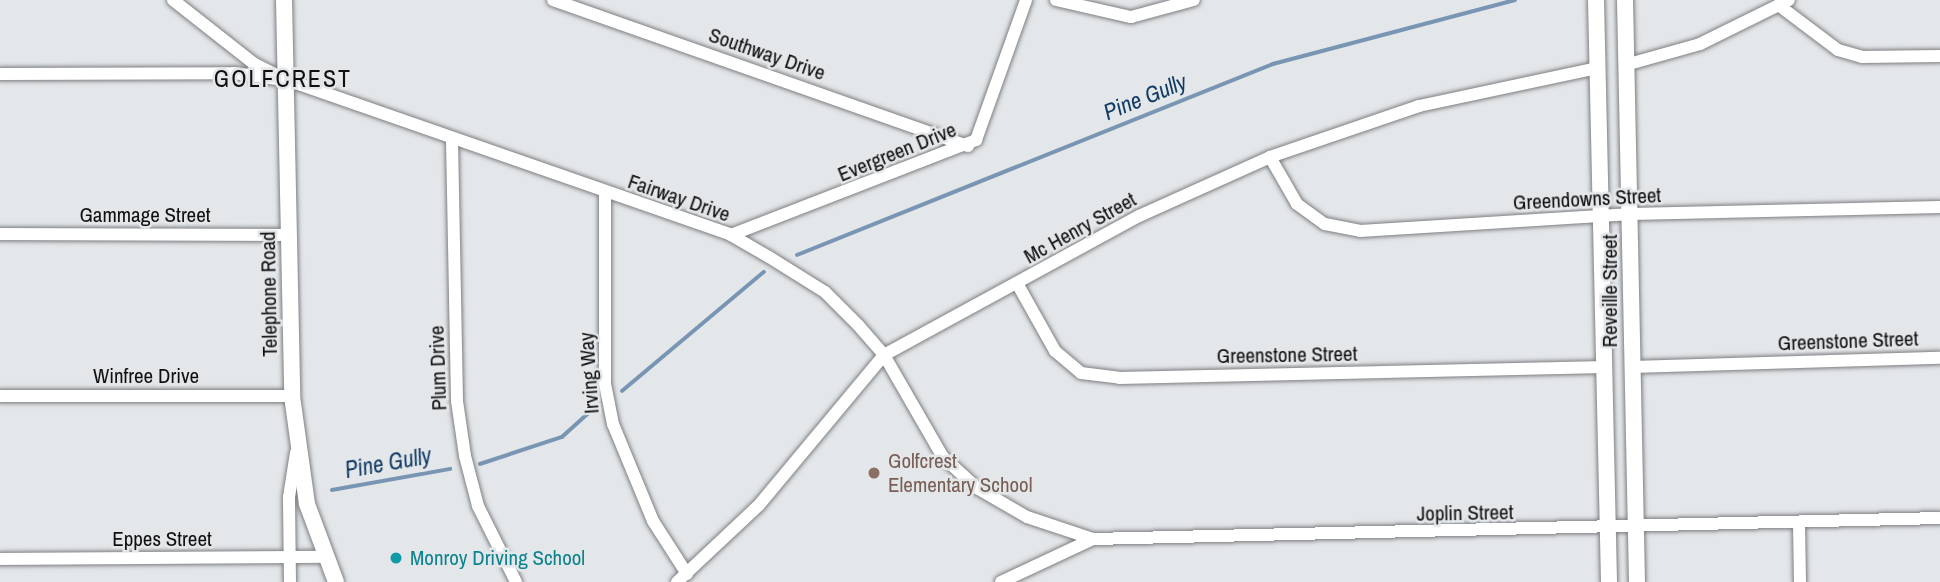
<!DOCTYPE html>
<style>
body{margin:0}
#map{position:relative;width:1940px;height:582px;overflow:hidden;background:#e4e7e9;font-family:"Archivo Narrow",sans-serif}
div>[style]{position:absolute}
.stream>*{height:3.5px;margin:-1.75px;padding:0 1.75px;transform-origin:1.75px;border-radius:1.75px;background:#7995b4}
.roads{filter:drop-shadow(0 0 2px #7d7f82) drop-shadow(0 0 2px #7d7f82)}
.minor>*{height:12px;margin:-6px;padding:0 6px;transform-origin:6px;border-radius:6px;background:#fff}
.major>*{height:16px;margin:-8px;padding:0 8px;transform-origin:8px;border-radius:8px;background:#fff}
.dots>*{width:19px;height:19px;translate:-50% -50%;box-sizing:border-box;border:4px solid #e4e7e9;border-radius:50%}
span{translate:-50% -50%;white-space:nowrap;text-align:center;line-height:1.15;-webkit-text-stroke:5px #e4e7e9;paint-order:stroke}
.street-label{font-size:21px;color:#101011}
.education-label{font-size:21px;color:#785e54}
.left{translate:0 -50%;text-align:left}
.culture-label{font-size:21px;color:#0d838f}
.water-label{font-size:23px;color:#123c66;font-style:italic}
.quarter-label{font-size:24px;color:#101011;letter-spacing:2px}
</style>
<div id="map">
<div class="stream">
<div style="left:797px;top:255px;width:513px;rotate:-21.86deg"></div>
<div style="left:1273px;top:64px;width:250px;rotate:-14.8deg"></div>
<div style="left:622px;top:391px;width:185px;rotate:-40deg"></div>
<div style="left:480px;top:464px;width:86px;rotate:-18.2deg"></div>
<div style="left:562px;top:437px;width:40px;rotate:-42deg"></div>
<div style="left:332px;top:490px;width:120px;rotate:-10.1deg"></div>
</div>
<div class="roads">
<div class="minor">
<div style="left:173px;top:0;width:102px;rotate:38.2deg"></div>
<div style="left:253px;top:63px;width:38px;rotate:27deg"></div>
<div style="left:287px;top:80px;width:470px;rotate:19.2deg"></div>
<div style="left:731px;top:235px;width:44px;rotate:30.1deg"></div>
<div style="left:769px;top:257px;width:66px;rotate:32deg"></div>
<div style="left:825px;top:292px;width:47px;rotate:45deg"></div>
<div style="left:858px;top:325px;width:40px;rotate:49deg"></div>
<div style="left:884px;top:355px;width:118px;rotate:60deg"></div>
<div style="left:943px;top:457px;width:46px;rotate:42.4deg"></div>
<div style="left:977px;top:488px;width:58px;rotate:30.1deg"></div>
<div style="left:1027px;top:517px;width:70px;rotate:18.4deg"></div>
<div style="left:553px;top:0;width:440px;rotate:19.4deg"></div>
<div style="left:1056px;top:0;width:77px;rotate:12.8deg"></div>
<div style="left:1131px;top:17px;width:65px;rotate:-15.1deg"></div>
<div style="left:1781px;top:7px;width:71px;rotate:37deg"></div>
<div style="left:1838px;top:50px;width:25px;rotate:16deg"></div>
<div style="left:1862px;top:57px;width:78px;rotate:-0.7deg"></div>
<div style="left:1629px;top:64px;width:74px;rotate:-15.7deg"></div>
<div style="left:1700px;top:44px;width:99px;rotate:-26.3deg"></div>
<div style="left:0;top:74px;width:234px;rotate:-0.2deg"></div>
<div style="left:234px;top:73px;width:42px;rotate:8.1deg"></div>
<div style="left:452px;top:140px;width:261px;rotate:88.9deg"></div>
<div style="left:457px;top:401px;width:56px;rotate:81.7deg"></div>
<div style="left:465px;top:456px;width:52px;rotate:75.4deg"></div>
<div style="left:478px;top:506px;width:85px;rotate:63.4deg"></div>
<div style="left:1270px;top:157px;width:54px;rotate:60.1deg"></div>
<div style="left:1297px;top:204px;width:34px;rotate:36deg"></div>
<div style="left:1325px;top:224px;width:36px;rotate:11deg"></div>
<div style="left:1360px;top:231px;width:272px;rotate:-3.6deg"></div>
<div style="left:1631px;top:214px;width:309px;rotate:-1.3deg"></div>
<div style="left:605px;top:193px;width:191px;rotate:90deg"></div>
<div style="left:605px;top:384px;width:41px;rotate:78.7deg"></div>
<div style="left:613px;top:424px;width:105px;rotate:67.6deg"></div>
<div style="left:653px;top:521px;width:63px;rotate:57.3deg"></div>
<div style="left:0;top:234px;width:289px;rotate:0.2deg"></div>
<div style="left:731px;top:235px;width:263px;rotate:-21.2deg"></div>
<div style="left:976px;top:140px;width:149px;rotate:-70.3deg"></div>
<div style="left:1018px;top:285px;width:76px;rotate:60.7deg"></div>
<div style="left:1055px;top:351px;width:34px;rotate:40deg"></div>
<div style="left:1081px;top:373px;width:38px;rotate:7deg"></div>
<div style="left:1119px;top:378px;width:486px;rotate:-1.3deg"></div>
<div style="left:1632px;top:367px;width:308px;rotate:-1.7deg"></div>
<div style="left:0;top:396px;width:292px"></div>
<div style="left:1799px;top:524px;width:58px;rotate:89deg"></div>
<div style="left:0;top:559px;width:325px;rotate:-0.4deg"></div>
<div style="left:290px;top:582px;width:85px;rotate:-90.7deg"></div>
<div style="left:289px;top:497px;width:45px;rotate:-81deg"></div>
<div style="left:677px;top:582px;width:112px;rotate:-43.2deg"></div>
<div style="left:759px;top:505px;width:195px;rotate:-50.2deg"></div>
<div style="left:884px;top:355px;width:290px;rotate:-28.6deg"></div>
<div style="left:1139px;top:216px;width:144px;rotate:-24.2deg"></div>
<div style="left:1270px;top:157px;width:157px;rotate:-18.9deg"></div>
<div style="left:1419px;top:106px;width:183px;rotate:-12deg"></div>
<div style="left:1001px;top:582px;width:102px;rotate:-25.1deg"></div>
<div style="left:1093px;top:539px;width:847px;rotate:-1.42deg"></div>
</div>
<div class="major">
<div style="left:284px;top:0;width:396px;rotate:88.8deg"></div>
<div style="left:292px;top:396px;width:109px;rotate:82.1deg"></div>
<div style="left:307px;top:504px;width:83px;rotate:69.6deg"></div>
<div style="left:1596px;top:0;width:582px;rotate:88.72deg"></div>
<div style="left:1625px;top:0;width:582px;rotate:88.82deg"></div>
</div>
</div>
<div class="dots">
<div style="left:874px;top:473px;background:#8d6e63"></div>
<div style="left:396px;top:558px;background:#0f9aa8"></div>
</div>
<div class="street-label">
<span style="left:767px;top:54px;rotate:19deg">Southway Drive</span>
<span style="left:897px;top:152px;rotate:-22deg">Evergreen Drive</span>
<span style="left:679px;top:198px;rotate:19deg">Fairway Drive</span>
<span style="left:1587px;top:199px;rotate:-3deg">Greendowns Street</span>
<span style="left:145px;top:215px">Gammage Street</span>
<span style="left:1080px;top:228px;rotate:-29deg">Mc Henry Street</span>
<span style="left:1610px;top:291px;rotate:-90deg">Reveille Street</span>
<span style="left:269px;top:294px;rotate:-91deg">Telephone Road</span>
<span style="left:1848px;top:341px;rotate:-2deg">Greenstone Street</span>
<span style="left:1287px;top:355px;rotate:-1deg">Greenstone Street</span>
<span style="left:438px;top:368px;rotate:-92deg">Plum Drive</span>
<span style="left:589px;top:373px;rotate:-94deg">Irving Way</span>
<span style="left:146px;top:376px">Winfree Drive</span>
<span style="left:1465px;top:513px;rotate:-1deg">Joplin Street</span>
<span style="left:162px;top:539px">Eppes Street</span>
</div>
<div class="education-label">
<span class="left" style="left:888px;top:473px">Golfcrest<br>Elementary School</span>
</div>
<div class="culture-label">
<span class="left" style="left:410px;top:558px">Monroy Driving School</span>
</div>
<div class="water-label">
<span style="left:1145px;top:97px;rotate:-22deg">Pine Gully</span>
<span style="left:388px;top:463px;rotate:-10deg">Pine Gully</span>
</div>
<div class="quarter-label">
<span style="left:283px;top:79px">GOLFCREST</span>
</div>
</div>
